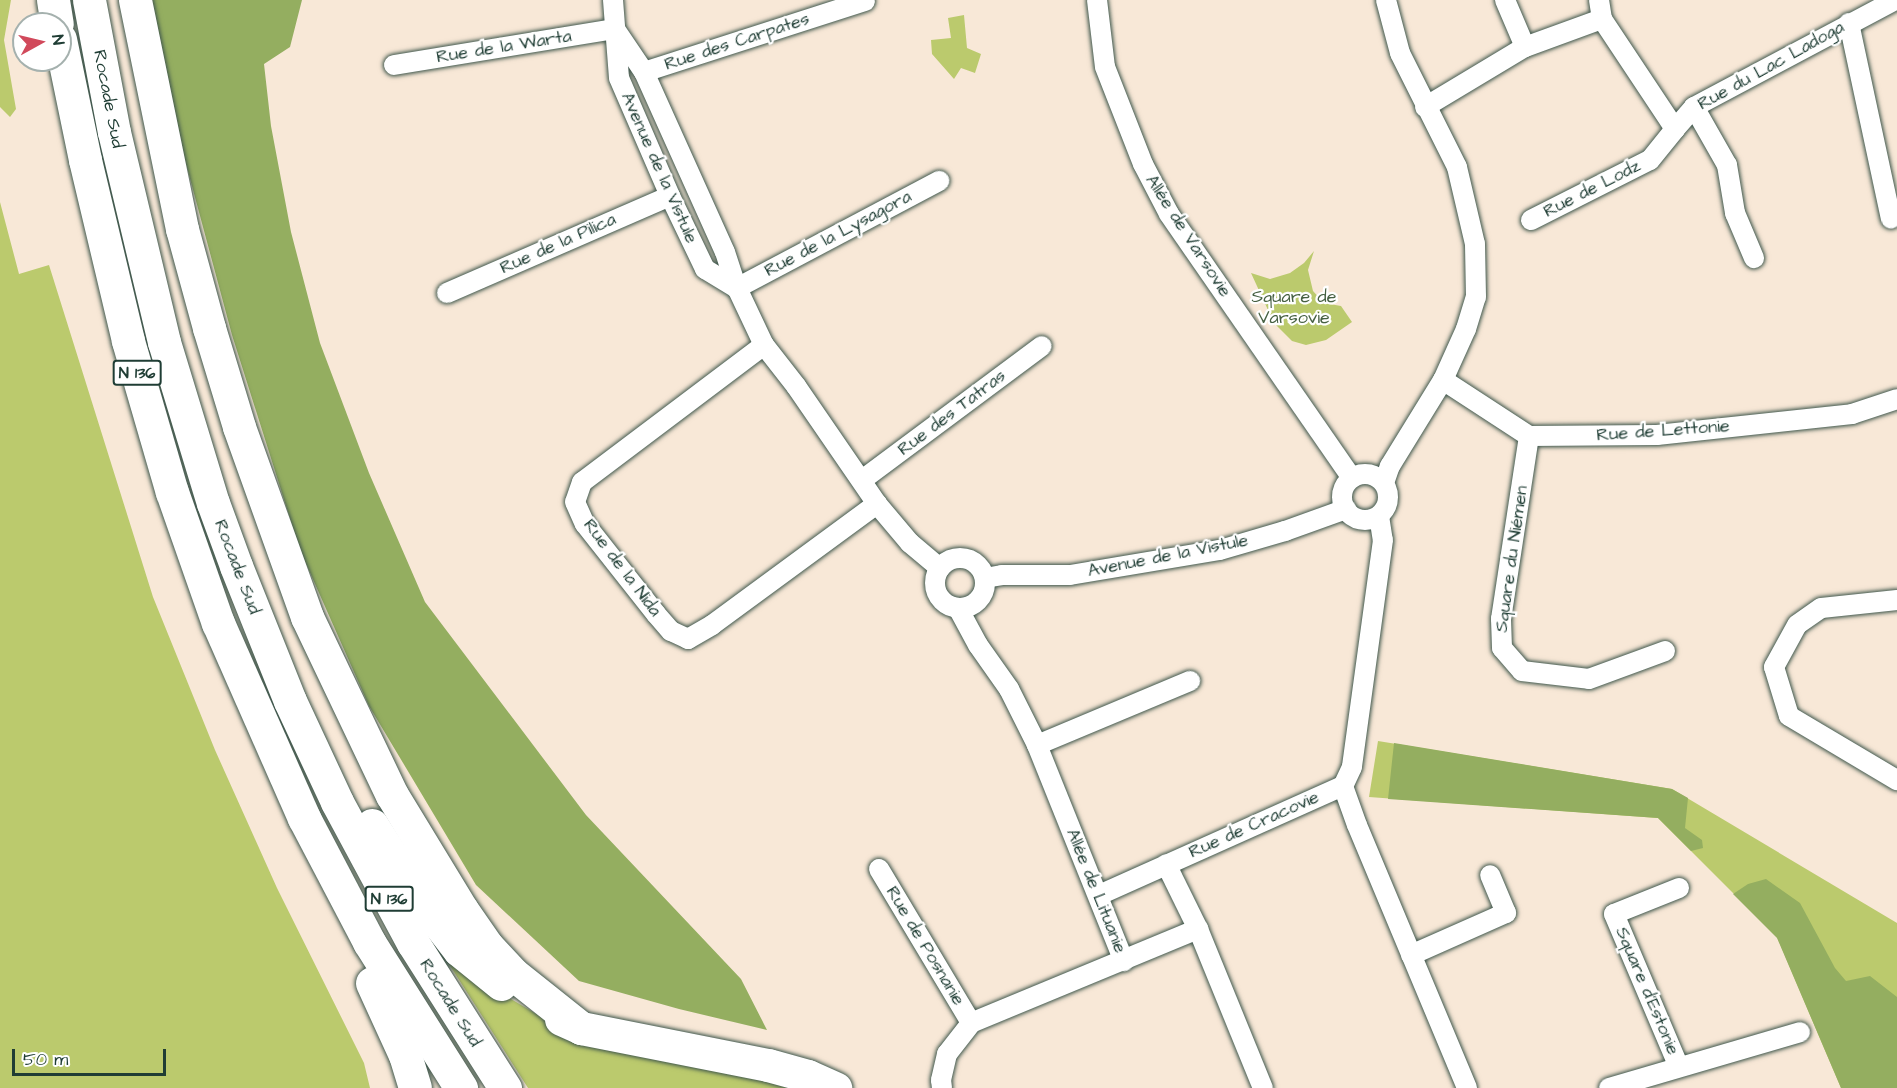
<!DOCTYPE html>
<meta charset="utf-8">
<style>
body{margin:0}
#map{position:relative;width:1897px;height:1088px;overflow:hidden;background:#f8e8d7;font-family:"Architects Daughter",sans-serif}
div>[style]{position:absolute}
.green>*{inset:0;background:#bbca6d}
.forest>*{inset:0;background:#94ae60}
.roads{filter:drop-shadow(0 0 2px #40574c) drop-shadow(0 0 2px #40574c)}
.street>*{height:20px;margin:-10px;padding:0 10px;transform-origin:10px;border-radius:10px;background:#fff}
.street>.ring{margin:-10px;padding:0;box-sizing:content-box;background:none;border:20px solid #fff;border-radius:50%}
.highway>*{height:33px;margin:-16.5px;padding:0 16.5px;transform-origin:16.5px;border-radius:16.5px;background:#fff}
span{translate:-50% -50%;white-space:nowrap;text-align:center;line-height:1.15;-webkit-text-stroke:4.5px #fff;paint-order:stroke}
.shield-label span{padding:2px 4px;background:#fff;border:2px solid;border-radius:4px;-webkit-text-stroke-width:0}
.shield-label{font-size:16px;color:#1f3d34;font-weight:700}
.street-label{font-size:18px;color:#1f3d34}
.park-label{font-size:18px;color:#466042}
.north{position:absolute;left:12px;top:12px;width:60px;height:60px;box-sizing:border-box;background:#fff;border:2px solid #a5b1ae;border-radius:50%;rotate:82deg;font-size:16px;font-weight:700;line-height:24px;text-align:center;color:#1f3d34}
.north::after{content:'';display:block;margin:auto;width:21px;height:27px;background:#d1495b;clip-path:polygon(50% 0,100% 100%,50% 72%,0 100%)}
.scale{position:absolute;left:12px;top:1049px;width:154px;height:27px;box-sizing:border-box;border:3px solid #1f3d34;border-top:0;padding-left:8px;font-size:18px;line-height:21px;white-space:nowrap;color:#1f3d34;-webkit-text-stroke:4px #fff;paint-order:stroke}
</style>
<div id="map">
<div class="green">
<div style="clip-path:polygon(0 0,11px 0,4px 40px,16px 109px,10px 117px,0 107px)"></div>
<div style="clip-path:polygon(964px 15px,967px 48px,981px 54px,975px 73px,961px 68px,954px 79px,932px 54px,931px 40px,951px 38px,948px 18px)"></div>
<div style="clip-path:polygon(0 202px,19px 274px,49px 265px,153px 597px,215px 750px,277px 888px,364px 1063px,370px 1088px,0 1088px)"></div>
<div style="clip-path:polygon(1314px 251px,1308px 270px,1313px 291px,1324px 303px,1341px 306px,1352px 322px,1326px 340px,1306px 345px,1292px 341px,1274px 323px,1251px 273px,1270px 279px,1290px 273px,1304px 263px)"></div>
<div style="clip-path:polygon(1378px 741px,1672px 789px,1897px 923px,1897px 1088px,1841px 1088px,1777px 937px,1658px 818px,1369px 797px)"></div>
<div style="clip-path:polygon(447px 961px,560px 1028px,808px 1088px,528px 1088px)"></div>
</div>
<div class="forest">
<div style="clip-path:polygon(152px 0,302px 0,290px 47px,264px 64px,271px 126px,291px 232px,320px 343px,369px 473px,425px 602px,586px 815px,741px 979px,767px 1030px,679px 1009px,579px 981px,476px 885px,369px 706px,300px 550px,232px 335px,185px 160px)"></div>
<div style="clip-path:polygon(1394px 743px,1672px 789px,1688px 798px,1685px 828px,1702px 840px,1703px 848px,1691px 851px,1658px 818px,1388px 799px)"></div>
<div style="clip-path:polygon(1766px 879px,1800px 903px,1835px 968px,1846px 981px,1870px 976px,1897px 997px,1897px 1088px,1841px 1088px,1777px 938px,1733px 894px,1748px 884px)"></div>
</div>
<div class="roads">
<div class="street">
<div style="left:613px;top:0;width:78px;rotate:85.6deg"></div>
<div style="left:619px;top:78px;width:129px;rotate:66.6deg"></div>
<div style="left:670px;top:196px;width:81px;rotate:64.4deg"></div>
<div style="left:705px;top:269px;width:37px;rotate:31deg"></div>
<div style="left:1097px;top:0;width:67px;rotate:83.2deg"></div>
<div style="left:1105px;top:67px;width:104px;rotate:68.6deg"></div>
<div style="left:1143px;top:164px;width:56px;rotate:62.5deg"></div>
<div style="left:1169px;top:214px;width:321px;rotate:55.3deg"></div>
<div style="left:1505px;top:0;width:51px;rotate:66.9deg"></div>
<div style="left:1602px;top:19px;width:132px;rotate:56.4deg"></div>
<div style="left:1675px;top:129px;width:29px;rotate:-49deg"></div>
<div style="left:1694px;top:107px;width:228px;rotate:-28deg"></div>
<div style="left:1849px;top:23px;width:200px;rotate:77.9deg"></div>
<div style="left:615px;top:29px;width:52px;rotate:56deg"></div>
<div style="left:644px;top:72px;width:197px;rotate:65.8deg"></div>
<div style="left:725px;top:252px;width:38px;rotate:72deg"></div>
<div style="left:737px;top:288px;width:63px;rotate:64.7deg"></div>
<div style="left:764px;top:345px;width:52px;rotate:52deg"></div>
<div style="left:796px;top:386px;width:143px;rotate:55.5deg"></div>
<div style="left:877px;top:504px;width:51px;rotate:49.8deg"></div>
<div style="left:910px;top:543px;width:39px;rotate:40deg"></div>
<div style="left:394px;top:65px;width:224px;rotate:-9.3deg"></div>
<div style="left:644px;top:72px;width:232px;rotate:-17.8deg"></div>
<div style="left:1425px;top:107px;width:117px;rotate:-31deg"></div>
<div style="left:1525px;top:47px;width:82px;rotate:-20deg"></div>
<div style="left:1602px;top:19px;width:19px;rotate:-99deg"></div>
<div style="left:1694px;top:107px;width:67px;rotate:60.4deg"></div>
<div style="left:1727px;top:165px;width:49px;rotate:80.5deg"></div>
<div style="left:1735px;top:213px;width:49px;rotate:67.1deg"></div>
<div style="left:1531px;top:220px;width:133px;rotate:-26.8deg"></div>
<div style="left:1650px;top:160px;width:40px;rotate:-51deg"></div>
<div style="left:737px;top:288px;width:229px;rotate:-27.9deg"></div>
<div style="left:447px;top:293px;width:243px;rotate:-23.5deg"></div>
<div style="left:764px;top:345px;width:228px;rotate:143deg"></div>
<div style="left:582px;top:482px;width:21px;rotate:109deg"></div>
<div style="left:575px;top:502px;width:24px;rotate:66deg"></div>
<div style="left:585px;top:524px;width:115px;rotate:51.7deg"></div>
<div style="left:656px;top:614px;width:23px;rotate:49deg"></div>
<div style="left:671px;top:631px;width:19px;rotate:25deg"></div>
<div style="left:688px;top:639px;width:28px;rotate:-30deg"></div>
<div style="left:712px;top:625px;width:205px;rotate:-36.3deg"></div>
<div style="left:1443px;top:380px;width:103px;rotate:33.1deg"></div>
<div style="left:1529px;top:436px;width:128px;rotate:-0.4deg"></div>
<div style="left:1657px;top:435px;width:196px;rotate:-6.1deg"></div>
<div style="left:1852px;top:414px;width:47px;rotate:-18.4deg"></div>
<div style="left:1529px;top:436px;width:185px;rotate:98.7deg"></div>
<div style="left:1501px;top:619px;width:29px;rotate:88deg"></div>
<div style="left:1502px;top:648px;width:30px;rotate:49deg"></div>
<div style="left:1522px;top:671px;width:67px;rotate:6.8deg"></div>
<div style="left:1589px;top:679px;width:81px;rotate:-20.2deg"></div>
<div class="ring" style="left:1342px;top:474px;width:26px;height:26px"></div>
<div style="left:862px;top:480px;width:224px;rotate:-36.7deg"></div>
<div style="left:1384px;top:483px;width:18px;rotate:-71deg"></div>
<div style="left:1390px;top:466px;width:101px;rotate:-58.4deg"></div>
<div style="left:1443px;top:380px;width:56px;rotate:-65.7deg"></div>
<div style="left:1466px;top:329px;width:34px;rotate:-73deg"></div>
<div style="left:1476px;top:297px;width:53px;rotate:-91.1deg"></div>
<div style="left:1475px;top:244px;width:79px;rotate:-103.2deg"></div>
<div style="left:1457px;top:167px;width:127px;rotate:-116.6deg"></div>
<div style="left:1400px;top:53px;width:55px;rotate:-104.8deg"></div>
<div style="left:1379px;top:516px;width:24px;rotate:81deg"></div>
<div style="left:1383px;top:540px;width:229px;rotate:97.8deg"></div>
<div style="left:1352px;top:767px;width:21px;rotate:115deg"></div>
<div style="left:1343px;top:786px;width:41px;rotate:70.3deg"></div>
<div style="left:1357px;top:825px;width:285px;rotate:67.3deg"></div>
<div class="ring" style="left:935px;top:558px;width:30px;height:30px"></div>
<div style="left:985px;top:578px;width:17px;rotate:-10deg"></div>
<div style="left:1002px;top:575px;width:68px"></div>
<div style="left:1070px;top:575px;width:152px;rotate:-9.5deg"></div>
<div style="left:1220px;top:550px;width:68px;rotate:-16.3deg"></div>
<div style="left:1285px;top:531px;width:65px;rotate:-19.8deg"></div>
<div style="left:1897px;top:600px;width:76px;rotate:174deg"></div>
<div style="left:1821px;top:608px;width:29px;rotate:145deg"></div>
<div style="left:1797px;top:625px;width:48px;rotate:118.7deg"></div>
<div style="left:1774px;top:667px;width:51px;rotate:73deg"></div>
<div style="left:1789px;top:716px;width:126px;rotate:30.7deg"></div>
<div style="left:958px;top:608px;width:42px;rotate:61.6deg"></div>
<div style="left:978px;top:645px;width:54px;rotate:54.8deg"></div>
<div style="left:1009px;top:689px;width:63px;rotate:63.4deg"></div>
<div style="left:1037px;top:745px;width:233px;rotate:68.1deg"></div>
<div style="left:1037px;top:745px;width:166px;rotate:-22.7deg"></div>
<div style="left:879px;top:869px;width:179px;rotate:59.1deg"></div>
<div style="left:1679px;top:888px;width:70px;rotate:158.2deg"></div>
<div style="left:1614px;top:914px;width:166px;rotate:67deg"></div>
<div style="left:1099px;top:895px;width:267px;rotate:-24.1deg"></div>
<div style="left:1198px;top:929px;width:172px;rotate:67.8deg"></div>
<div style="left:1411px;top:955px;width:104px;rotate:-23.9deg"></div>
<div style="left:1506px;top:913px;width:41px;rotate:-112.8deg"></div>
<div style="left:942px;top:1088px;width:8px;rotate:-97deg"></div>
<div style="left:941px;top:1080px;width:27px;rotate:-77deg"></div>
<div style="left:947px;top:1054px;width:39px;rotate:-52deg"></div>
<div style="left:971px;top:1023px;width:246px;rotate:-22.5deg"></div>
<div style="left:1198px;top:929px;width:72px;rotate:-116.2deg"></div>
<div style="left:1609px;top:1088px;width:199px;rotate:-16.3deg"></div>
</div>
<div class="highway">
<div style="left:53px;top:0;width:24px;rotate:81deg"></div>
<div style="left:89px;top:0;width:134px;rotate:79.3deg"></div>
<div style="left:114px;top:132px;width:216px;rotate:76.6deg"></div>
<div style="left:164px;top:342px;width:168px;rotate:73.1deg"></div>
<div style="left:213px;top:503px;width:67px;rotate:69.9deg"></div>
<div style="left:236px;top:566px;width:145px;rotate:68.2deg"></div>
<div style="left:290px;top:701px;width:111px;rotate:65deg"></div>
<div style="left:337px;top:802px;width:160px;rotate:61.7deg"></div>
<div style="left:413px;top:943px;width:172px;rotate:57.6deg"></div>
<div style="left:135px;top:0;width:234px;rotate:78.4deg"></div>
<div style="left:182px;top:229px;width:103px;rotate:74.7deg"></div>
<div style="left:209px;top:328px;width:103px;rotate:73.1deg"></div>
<div style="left:239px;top:427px;width:202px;rotate:70.3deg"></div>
<div style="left:307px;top:617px;width:197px;rotate:64.5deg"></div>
<div style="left:392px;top:795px;width:135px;rotate:58.7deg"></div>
<div style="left:462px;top:910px;width:44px;rotate:55.2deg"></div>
<div style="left:487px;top:946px;width:38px;rotate:47deg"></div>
<div style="left:513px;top:974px;width:87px;rotate:38.5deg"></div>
<div style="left:60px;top:39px;width:124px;rotate:78.3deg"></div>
<div style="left:85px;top:160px;width:186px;rotate:76.6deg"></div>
<div style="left:128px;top:341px;width:157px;rotate:73.8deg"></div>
<div style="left:172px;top:492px;width:139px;rotate:70.7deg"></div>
<div style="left:218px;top:623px;width:213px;rotate:66.2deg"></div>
<div style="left:304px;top:818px;width:140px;rotate:62.3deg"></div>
<div style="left:369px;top:942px;width:173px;rotate:57.8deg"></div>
<div style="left:372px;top:825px;width:80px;rotate:57.7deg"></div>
<div style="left:415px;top:893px;width:72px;rotate:52.3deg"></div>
<div style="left:459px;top:950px;width:54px;rotate:39deg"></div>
<div style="left:372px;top:983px;width:79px;rotate:65.4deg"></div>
<div style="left:405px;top:1055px;width:34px;rotate:73deg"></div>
<div style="left:561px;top:1019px;width:22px;rotate:24deg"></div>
<div style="left:581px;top:1028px;width:191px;rotate:11.2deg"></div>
<div style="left:768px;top:1065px;width:41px;rotate:15.4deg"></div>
<div style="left:808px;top:1076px;width:30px;rotate:24deg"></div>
</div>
</div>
<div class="shield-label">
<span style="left:137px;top:373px">N 136</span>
<span style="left:389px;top:899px">N 136</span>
</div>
<div class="street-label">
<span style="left:737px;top:42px;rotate:-18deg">Rue des Carpates</span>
<span style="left:504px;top:47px;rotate:-9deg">Rue de la Warta</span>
<span style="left:1771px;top:66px;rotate:-29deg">Rue du Lac Ladoga</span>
<span style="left:108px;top:99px;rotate:79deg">Rocade Sud</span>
<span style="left:659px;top:168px;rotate:66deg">Avenue de la Vistule</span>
<span style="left:1592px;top:189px;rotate:-27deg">Rue de Lodz</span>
<span style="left:838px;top:234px;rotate:-28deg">Rue de la Lysagora</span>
<span style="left:1188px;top:236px;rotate:57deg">Allée de Varsovie</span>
<span style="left:558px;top:244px;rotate:-24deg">Rue de la Pilica</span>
<span style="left:952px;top:413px;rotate:-37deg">Rue des Tatras</span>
<span style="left:1663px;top:431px;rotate:-4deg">Rue de Lettonie</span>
<span style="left:1168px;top:556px;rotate:-11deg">Avenue de la Vistule</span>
<span style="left:1512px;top:559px;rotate:-82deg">Square du Niémen</span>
<span style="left:237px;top:567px;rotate:69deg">Rocade Sud</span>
<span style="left:622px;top:568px;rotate:53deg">Rue de la Nida</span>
<span style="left:1254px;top:825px;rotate:-24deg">Rue de Cracovie</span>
<span style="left:1096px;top:891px;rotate:68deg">Allée de Lituanie</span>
<span style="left:925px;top:946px;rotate:59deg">Rue de Posnanie</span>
<span style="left:1647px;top:991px;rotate:67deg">Square d'Estonie</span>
<span style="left:450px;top:1003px;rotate:58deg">Rocade Sud</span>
</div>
<div class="park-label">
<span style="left:1294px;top:308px">Square de<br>Varsovie</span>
</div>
<div class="north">N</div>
<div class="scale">50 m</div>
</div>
